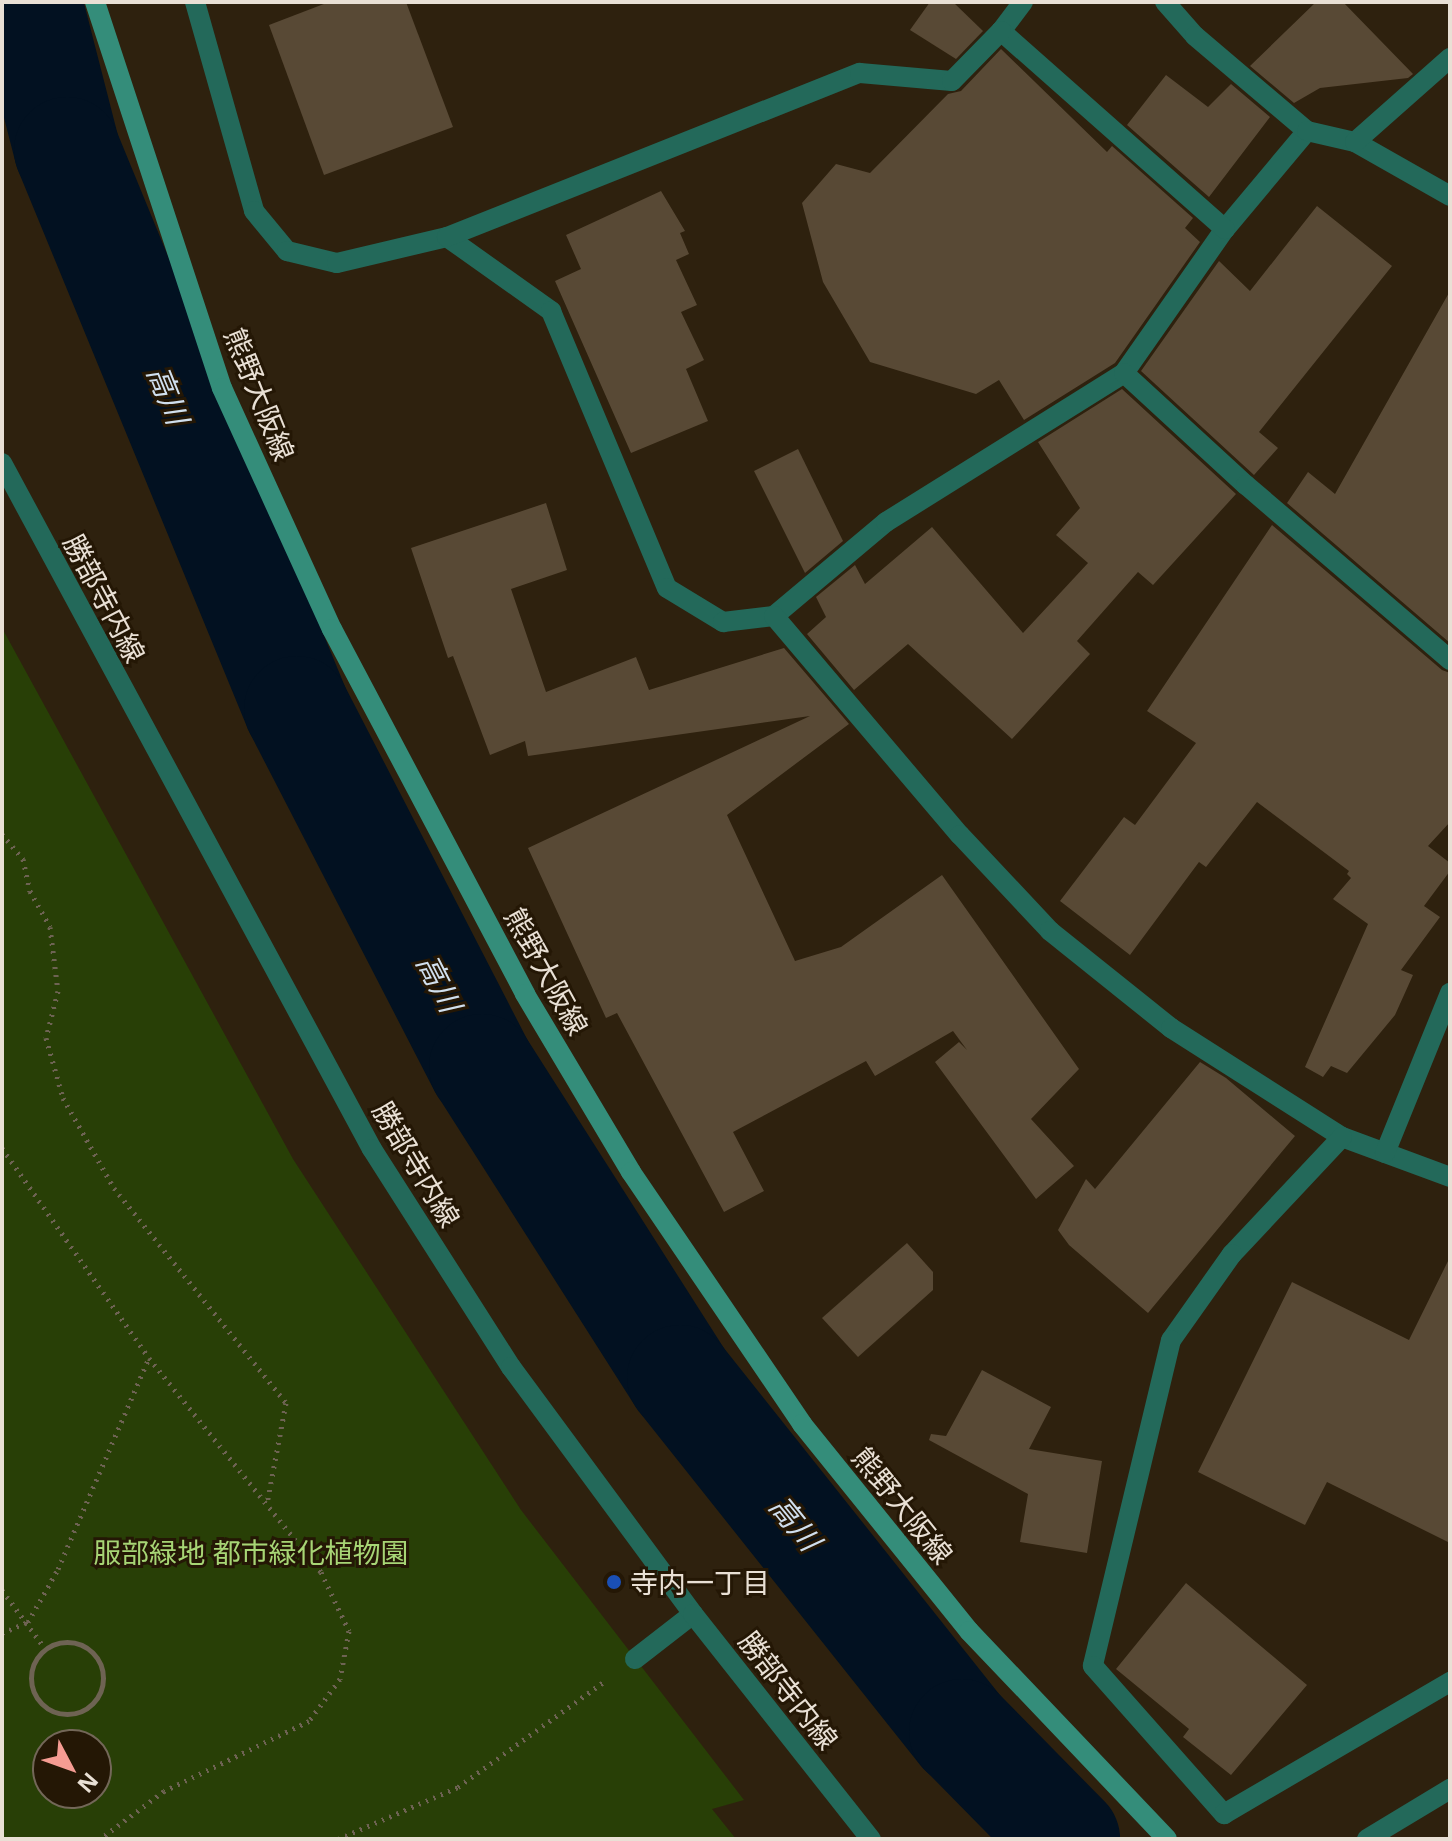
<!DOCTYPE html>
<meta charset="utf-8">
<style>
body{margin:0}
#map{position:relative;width:1452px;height:1841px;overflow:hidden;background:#2e210e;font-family:"Noto Sans","Noto Sans JP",sans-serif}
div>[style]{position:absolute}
.green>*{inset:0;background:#283f06}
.river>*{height:106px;margin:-53px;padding:0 53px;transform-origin:53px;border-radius:53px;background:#021121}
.building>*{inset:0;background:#584935}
.path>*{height:5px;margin-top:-2.5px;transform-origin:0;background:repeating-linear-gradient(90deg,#6e6353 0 2px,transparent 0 8px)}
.path>.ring{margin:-2.5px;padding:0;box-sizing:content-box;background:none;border:5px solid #6e6353;border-radius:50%}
.service>*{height:20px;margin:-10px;padding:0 10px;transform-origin:10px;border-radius:10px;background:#23695a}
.minor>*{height:20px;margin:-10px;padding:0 10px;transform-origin:10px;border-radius:10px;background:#23695a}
.tertiary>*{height:20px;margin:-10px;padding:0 10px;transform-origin:10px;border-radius:10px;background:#23695a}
.secondary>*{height:20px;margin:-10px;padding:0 10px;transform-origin:10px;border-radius:10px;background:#348d7a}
.dots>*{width:22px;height:22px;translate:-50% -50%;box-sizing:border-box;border:4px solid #241705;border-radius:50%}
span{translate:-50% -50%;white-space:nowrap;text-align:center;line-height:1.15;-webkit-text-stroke:6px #241705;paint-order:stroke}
.street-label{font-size:28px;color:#e9e0d5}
.park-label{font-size:28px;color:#a7d575}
.poi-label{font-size:28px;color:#e9e0d5}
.left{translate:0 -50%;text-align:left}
.water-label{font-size:30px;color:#d0dfee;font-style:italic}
.frame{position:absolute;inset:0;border:4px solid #e9e0d5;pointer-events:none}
.north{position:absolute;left:32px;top:1729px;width:80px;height:80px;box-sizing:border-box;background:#241705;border:2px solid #736758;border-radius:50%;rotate:131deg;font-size:22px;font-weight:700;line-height:32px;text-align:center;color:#e9e0d5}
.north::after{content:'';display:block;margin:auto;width:28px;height:36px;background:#f59c93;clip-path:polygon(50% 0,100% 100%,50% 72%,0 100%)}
</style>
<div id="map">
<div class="green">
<div style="clip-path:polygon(evenodd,2px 628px,293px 1159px,521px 1510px,744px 1800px,712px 1809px,736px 1839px,2px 1839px,2px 628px,48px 1745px,96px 1745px,96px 1793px,48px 1793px,48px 1745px)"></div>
</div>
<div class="river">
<div style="left:29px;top:2px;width:153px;rotate:75.6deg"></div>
<div style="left:67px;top:150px;width:604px;rotate:67.64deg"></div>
<div style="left:297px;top:709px;width:403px;rotate:62.7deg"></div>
<div style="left:482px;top:1067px;width:369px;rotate:57.5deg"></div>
<div style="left:680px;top:1378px;width:453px;rotate:51.5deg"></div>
<div style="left:962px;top:1732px;width:150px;rotate:45.5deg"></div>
</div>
<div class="building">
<div style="clip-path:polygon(329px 2px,406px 2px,453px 127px,324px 175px,269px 25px)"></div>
<div style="clip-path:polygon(930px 2px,953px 2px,983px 31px,956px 59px,910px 30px)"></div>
<div style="clip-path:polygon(1316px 2px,1343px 2px,1413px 74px,1408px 78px,1320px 88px,1294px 103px,1250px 66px)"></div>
<div style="clip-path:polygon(1001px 49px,1107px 152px,1112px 146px,1193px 218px,1185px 228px,1200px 242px,1115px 363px,1024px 420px,999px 380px,976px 394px,870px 362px,823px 282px,802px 203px,836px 164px,870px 173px,948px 94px,961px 91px)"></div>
<div style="clip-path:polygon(1166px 75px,1208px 107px,1231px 84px,1270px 117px,1209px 197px,1127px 125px)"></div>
<div style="clip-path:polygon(661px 191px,685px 231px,680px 233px,689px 254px,676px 260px,697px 305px,681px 312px,704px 360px,686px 369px,708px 421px,631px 453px,555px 281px,581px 269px,566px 235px)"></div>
<div style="clip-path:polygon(1317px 206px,1392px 266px,1259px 432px,1278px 448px,1254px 475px,1141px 371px,1219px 261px,1250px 291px)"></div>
<div style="clip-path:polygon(1450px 291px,1450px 643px,1287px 503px,1308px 472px,1335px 494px)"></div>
<div style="clip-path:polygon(1122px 389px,1236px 494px,1153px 585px,1138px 572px,1077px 641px,1090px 654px,1012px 739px,908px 644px,854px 690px,807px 634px,826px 617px,816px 597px,855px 565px,865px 584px,932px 527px,1023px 633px,1088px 563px,1056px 535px,1080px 508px,1038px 442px)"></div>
<div style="clip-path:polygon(798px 449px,843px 541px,805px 573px,754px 471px)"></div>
<div style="clip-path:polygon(546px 503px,567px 570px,511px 589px,546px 692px,636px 657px,649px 690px,784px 648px,849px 724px,727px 815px,795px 961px,841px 947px,942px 875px,1079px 1069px,1031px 1119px,1074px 1166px,1036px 1199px,935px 1062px,959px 1042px,967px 1050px,953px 1031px,875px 1076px,866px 1061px,733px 1132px,764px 1191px,724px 1212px,617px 1013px,606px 1018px,528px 848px,810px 716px,528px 756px,525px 741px,490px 755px,453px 656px,448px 658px,411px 548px)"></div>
<div style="clip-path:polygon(1272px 525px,1442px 670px,1450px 673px,1450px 822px,1428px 846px,1450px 863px,1450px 871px,1424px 906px,1440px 917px,1401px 970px,1413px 975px,1395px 1015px,1347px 1073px,1331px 1066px,1323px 1077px,1305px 1067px,1368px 924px,1333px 899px,1351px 878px,1347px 874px,1349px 871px,1257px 802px,1206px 867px,1199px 862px,1130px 955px,1060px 901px,1124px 817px,1135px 825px,1196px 743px,1147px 711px)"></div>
<div style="clip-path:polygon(1200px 1062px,1226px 1078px,1295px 1136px,1148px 1313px,1069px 1245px,1058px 1230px,1086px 1179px,1095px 1189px)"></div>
<div style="clip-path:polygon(907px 1243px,933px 1272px,933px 1290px,858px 1357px,822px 1318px)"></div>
<div style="clip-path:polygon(1450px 1257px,1450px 1543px,1327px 1482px,1305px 1525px,1198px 1472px,1292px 1282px,1409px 1340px)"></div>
<div style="clip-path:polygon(982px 1370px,1051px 1407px,1029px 1449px,1102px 1461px,1087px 1553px,1020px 1542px,1028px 1494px,929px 1440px,931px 1434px,946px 1436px)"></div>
<div style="clip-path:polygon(1186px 1583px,1307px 1685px,1231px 1775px,1183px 1737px,1189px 1729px,1116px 1669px)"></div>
</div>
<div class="path">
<div style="left:2px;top:834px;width:33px;rotate:50deg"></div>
<div style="left:23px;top:859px;width:33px;rotate:78deg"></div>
<div style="left:30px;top:891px;width:41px;rotate:60.9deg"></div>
<div style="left:50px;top:927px;width:64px;rotate:82.9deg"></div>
<div style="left:58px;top:991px;width:49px;rotate:104.3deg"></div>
<div style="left:46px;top:1038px;width:62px;rotate:74.2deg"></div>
<div style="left:63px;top:1098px;width:103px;rotate:60.5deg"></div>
<div style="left:114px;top:1188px;width:275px;rotate:51.3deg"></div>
<div style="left:286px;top:1403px;width:103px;rotate:100.7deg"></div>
<div style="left:2px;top:1148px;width:256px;rotate:55deg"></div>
<div style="left:149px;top:1358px;width:275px;rotate:51.2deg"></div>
<div style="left:321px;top:1572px;width:65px;rotate:64.6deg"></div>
<div style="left:349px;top:1631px;width:49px;rotate:100.6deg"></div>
<div style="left:340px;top:1679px;width:52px;rotate:126.4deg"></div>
<div style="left:309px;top:1721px;width:161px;rotate:154.2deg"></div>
<div style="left:164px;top:1791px;width:80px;rotate:143.1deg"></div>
<div style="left:2px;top:1590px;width:71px;rotate:53.6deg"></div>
<div style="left:2px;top:1633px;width:28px;rotate:-23deg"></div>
<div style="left:28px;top:1622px;width:61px;rotate:-60.5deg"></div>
<div style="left:58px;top:1569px;width:230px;rotate:-66.7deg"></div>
<div class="ring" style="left:31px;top:1642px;width:67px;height:67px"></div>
<div style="left:338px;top:1839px;width:131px;rotate:-23.4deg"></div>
<div style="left:458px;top:1787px;width:181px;rotate:-35.8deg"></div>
</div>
<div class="service">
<div style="left:635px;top:1659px;width:73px;rotate:-37.8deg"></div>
</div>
<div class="minor">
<div style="left:195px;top:2px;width:217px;rotate:74.2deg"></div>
<div style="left:254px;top:211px;width:52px;rotate:50.5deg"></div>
<div style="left:287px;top:251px;width:51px;rotate:13.5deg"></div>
<div style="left:337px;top:263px;width:113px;rotate:-13.3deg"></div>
<div style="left:447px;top:237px;width:128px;rotate:35.4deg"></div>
<div style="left:551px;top:311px;width:300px;rotate:67.3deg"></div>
<div style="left:667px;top:588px;width:66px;rotate:31.3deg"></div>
<div style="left:723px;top:622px;width:51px;rotate:-6.7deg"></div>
<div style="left:774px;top:616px;width:146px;rotate:-40deg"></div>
<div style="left:886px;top:522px;width:281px;rotate:-32deg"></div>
<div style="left:1124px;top:373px;width:176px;rotate:-55deg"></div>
<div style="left:1225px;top:229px;width:128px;rotate:-50.1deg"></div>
<div style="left:1023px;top:2px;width:36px;rotate:127deg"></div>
<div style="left:1001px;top:31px;width:299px;rotate:41.5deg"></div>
<div style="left:1165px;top:2px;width:45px;rotate:48.6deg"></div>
<div style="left:1195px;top:36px;width:147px;rotate:40.3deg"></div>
<div style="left:1307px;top:131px;width:49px;rotate:12.9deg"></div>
<div style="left:1355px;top:142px;width:109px;rotate:29.6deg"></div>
<div style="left:1355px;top:142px;width:127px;rotate:-41.5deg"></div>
<div style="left:447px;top:237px;width:444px;rotate:-21.7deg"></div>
<div style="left:860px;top:73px;width:92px;rotate:5deg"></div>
<div style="left:952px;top:81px;width:70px;rotate:-45.6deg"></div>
<div style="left:1124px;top:373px;width:166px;rotate:42.6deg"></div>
<div style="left:1246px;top:485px;width:269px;rotate:40.6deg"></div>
<div style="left:774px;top:616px;width:287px;rotate:49.7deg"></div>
<div style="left:960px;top:835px;width:132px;rotate:46.8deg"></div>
<div style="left:1050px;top:931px;width:155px;rotate:38.7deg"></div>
<div style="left:1171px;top:1028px;width:203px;rotate:32.5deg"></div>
<div style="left:1342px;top:1137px;width:115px;rotate:20.3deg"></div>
<div style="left:1342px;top:1137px;width:161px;rotate:133.2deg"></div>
<div style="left:1232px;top:1254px;width:105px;rotate:125.3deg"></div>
<div style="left:1171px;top:1340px;width:335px;rotate:103.5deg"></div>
<div style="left:1093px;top:1666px;width:198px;rotate:48.5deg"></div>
<div style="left:1224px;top:1814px;width:262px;rotate:-30.3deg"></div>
<div style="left:1385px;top:1153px;width:173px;rotate:-67.9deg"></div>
</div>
<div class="tertiary">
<div style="left:2px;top:463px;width:779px;rotate:61.66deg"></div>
<div style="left:372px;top:1149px;width:259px;rotate:57.5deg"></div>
<div style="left:511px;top:1367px;width:307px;rotate:53.6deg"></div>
<div style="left:693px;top:1614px;width:287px;rotate:51.7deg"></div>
<div style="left:1367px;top:1839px;width:97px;rotate:-31.1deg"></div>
</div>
<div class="secondary">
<div style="left:95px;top:2px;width:406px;rotate:71.8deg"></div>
<div style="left:222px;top:388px;width:265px;rotate:65.5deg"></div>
<div style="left:332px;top:629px;width:413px;rotate:62.1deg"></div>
<div style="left:525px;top:994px;width:207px;rotate:59.2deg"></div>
<div style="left:631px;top:1172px;width:305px;rotate:55.8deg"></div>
<div style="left:802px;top:1424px;width:266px;rotate:51.1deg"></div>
<div style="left:969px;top:1631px;width:287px;rotate:46.4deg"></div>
</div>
<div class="dots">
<div style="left:614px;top:1582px;background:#1a4fb4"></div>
</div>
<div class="street-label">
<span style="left:260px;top:394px;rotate:68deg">熊野大阪線</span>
<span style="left:105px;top:598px;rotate:62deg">勝部寺内線</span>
<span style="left:547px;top:971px;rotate:61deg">熊野大阪線</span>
<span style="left:417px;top:1164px;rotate:59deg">勝部寺内線</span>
<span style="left:903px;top:1505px;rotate:51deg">熊野大阪線</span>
<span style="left:789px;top:1690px;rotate:52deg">勝部寺内線</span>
</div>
<div class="park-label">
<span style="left:251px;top:1552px">服部緑地 都市緑化植物園</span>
</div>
<div class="poi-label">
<span class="left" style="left:630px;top:1582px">寺内一丁目</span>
</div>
<div class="water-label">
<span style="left:168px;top:395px;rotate:68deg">高川</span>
<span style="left:439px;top:983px;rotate:63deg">高川</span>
<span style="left:795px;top:1523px;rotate:51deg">高川</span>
</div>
<div class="frame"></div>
<div class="north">N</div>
</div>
